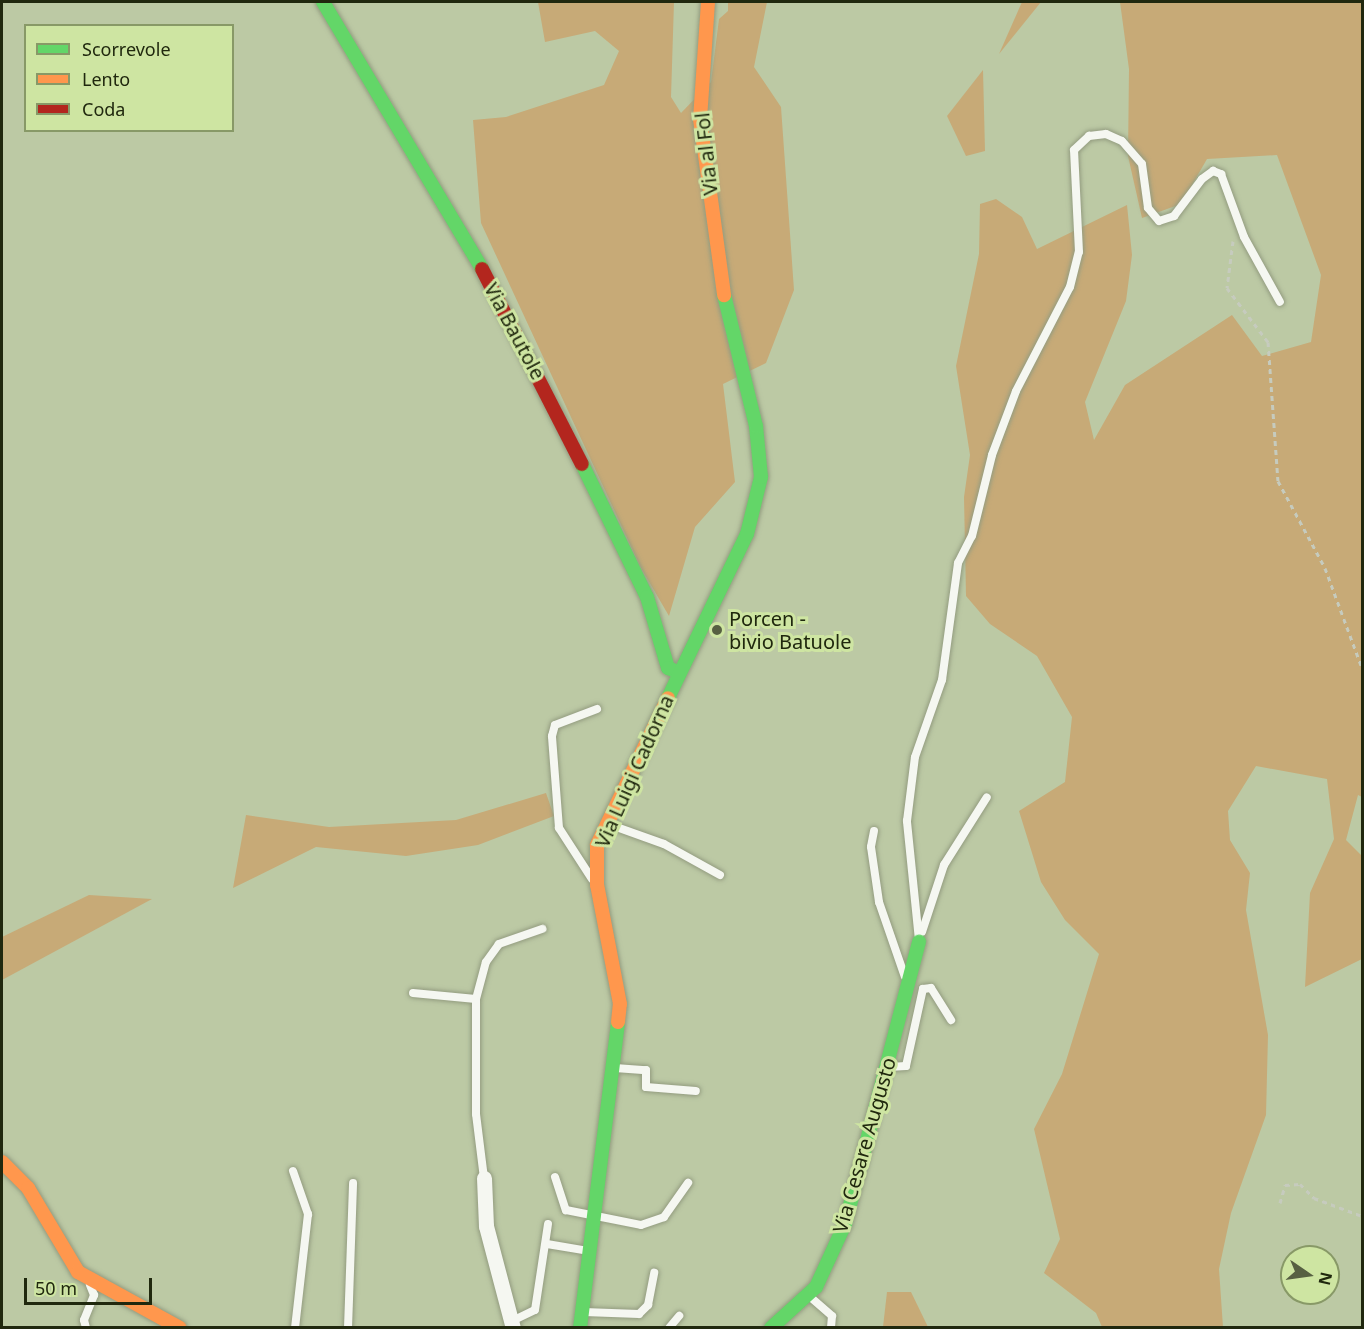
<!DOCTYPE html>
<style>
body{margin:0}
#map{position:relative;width:1364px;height:1329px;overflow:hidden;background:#bcc9a4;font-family:"Noto Sans",sans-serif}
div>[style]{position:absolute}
.green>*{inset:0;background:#c7aa77}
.path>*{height:3px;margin-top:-1.5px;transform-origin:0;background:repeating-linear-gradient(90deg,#c6cbbe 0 4.5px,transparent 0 9px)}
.roads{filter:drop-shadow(0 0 2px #939c80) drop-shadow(0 0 2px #939c80)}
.lane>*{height:8px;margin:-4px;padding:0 4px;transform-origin:4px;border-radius:4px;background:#f5f7f1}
.street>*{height:15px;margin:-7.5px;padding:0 7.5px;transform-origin:7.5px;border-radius:7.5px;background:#f5f7f1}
.fast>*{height:14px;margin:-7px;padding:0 7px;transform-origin:7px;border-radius:7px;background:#63d668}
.slow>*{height:14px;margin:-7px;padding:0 7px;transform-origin:7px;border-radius:7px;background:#ff974d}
.jam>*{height:14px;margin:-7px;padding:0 7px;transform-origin:7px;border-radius:7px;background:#b3261e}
.dots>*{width:16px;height:16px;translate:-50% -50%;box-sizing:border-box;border:3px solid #cee5a2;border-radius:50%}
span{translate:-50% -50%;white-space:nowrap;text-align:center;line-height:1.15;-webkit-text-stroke:6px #cee5a2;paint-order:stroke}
.street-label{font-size:20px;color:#20280e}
.poi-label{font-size:20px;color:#20280e}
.left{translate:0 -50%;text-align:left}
.frame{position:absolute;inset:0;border:3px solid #20280e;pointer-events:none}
.legend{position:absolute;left:24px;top:24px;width:210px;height:108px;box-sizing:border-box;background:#cee5a2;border:2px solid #889967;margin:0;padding:8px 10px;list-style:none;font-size:18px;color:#20280e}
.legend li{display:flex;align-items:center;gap:12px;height:30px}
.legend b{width:30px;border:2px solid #889967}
.north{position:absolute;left:1280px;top:1245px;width:60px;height:60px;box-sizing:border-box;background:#cee5a2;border:2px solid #889967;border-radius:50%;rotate:103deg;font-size:16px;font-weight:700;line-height:24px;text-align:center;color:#20280e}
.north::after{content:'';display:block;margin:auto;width:21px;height:27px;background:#576042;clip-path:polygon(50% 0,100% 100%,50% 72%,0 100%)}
.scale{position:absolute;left:24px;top:1278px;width:128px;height:27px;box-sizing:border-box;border:3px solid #20280e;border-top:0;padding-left:8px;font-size:18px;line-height:21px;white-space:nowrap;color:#20280e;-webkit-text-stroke:4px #cee5a2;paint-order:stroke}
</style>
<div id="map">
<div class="green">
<div style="clip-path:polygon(538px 2px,674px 2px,671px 97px,681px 113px,711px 82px,719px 19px,728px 11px,728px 2px,767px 2px,754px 67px,781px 107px,794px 290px,766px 363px,723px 384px,735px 482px,695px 527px,669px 616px,641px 568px,481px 223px,473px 120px,506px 117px,604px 85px,619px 51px,595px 31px,545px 42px)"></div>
<div style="clip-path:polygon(1022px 2px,1041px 2px,999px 54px)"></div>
<div style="clip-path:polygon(1120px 2px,1362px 2px,1362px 797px,1358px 795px,1346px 840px,1362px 856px,1362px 959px,1305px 987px,1310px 893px,1334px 839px,1327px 779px,1256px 766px,1228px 811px,1230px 840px,1250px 873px,1246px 910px,1268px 1035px,1266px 1115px,1231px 1213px,1219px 1269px,1223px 1327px,1102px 1327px,1096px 1313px,1044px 1273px,1060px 1239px,1034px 1129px,1062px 1074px,1099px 954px,1065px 920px,1041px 882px,1019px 811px,1065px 782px,1072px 717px,1037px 656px,990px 624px,966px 596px,964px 497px,970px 455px,956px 366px,979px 254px,980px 204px,996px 199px,1022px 217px,1037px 249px,1127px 205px,1132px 255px,1126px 301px,1085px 402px,1094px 440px,1125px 385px,1232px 315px,1262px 356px,1311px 342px,1321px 275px,1277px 155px,1207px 159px,1181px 204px,1142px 218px,1128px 156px,1129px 69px)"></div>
<div style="clip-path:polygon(983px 70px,985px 151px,966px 156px,947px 116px)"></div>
<div style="clip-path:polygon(546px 793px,554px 816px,478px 845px,406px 856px,316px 847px,233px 888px,246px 815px,329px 827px,456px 820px)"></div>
<div style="clip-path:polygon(89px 895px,152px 899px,2px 980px,2px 937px)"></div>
<div style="clip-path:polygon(887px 1292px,911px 1292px,928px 1327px,883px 1327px)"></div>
</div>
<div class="path">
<div style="left:1233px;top:241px;width:47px;rotate:97.3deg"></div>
<div style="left:1227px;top:288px;width:68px;rotate:52.8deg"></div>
<div style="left:1268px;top:342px;width:139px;rotate:85.9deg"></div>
<div style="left:1278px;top:481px;width:99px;rotate:61.6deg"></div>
<div style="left:1325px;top:568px;width:107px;rotate:69.7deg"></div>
<div style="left:1280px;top:1203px;width:19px;rotate:-74deg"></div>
<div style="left:1285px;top:1185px;width:15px;rotate:-4deg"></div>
<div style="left:1300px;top:1184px;width:20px;rotate:45deg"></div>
<div style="left:1314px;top:1198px;width:51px;rotate:20.6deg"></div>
</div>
<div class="roads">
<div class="lane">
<div style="left:608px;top:824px;width:59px;rotate:19.7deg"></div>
<div style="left:664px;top:844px;width:64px;rotate:29deg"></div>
<div style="left:874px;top:831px;width:16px;rotate:101deg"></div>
<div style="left:871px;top:847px;width:56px;rotate:81.7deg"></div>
<div style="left:879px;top:902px;width:79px;rotate:70.9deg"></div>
<div style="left:592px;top:879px;width:61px;rotate:-122.9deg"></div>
<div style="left:559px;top:828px;width:92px;rotate:-94.4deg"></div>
<div style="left:552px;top:736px;width:11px;rotate:-75deg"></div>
<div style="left:555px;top:725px;width:45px;rotate:-20.9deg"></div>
<div style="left:922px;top:932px;width:71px;rotate:-71.8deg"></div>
<div style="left:944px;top:865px;width:80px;rotate:-57.7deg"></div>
<div style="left:919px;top:940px;width:120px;rotate:-95.8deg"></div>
<div style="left:907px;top:821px;width:64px;rotate:-82.9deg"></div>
<div style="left:915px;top:757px;width:82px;rotate:-70.7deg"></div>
<div style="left:942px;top:680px;width:118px;rotate:-82.2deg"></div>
<div style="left:958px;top:563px;width:30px;rotate:-63deg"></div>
<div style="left:972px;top:536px;width:83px;rotate:-76.1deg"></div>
<div style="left:992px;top:455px;width:68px;rotate:-69.4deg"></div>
<div style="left:1016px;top:391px;width:117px;rotate:-62.6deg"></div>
<div style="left:1070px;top:287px;width:36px;rotate:-76deg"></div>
<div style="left:1079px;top:252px;width:102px;rotate:-92.8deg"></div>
<div style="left:1074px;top:150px;width:21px;rotate:-43deg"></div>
<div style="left:1089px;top:136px;width:17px;rotate:-7deg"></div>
<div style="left:1106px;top:134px;width:17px;rotate:24deg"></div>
<div style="left:1122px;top:141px;width:30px;rotate:49deg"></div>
<div style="left:1142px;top:164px;width:44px;rotate:82.2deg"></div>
<div style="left:1148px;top:208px;width:17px;rotate:50deg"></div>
<div style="left:1159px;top:221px;width:16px;rotate:-18deg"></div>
<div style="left:1174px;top:216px;width:46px;rotate:-52.9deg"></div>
<div style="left:1202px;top:179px;width:14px;rotate:-36deg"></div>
<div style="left:1213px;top:171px;width:9px;rotate:21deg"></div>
<div style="left:1221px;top:174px;width:67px;rotate:69.9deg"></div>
<div style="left:1244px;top:237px;width:74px;rotate:61deg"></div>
<div style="left:413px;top:993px;width:63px;rotate:5.4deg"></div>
<div style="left:476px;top:999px;width:115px;rotate:90deg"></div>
<div style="left:476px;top:1114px;width:64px;rotate:82.9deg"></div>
<div style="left:476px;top:999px;width:38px;rotate:-75deg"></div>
<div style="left:486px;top:962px;width:22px;rotate:-54deg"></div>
<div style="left:499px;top:944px;width:46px;rotate:-19.2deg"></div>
<div style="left:889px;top:1067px;width:17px;rotate:-3deg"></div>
<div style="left:906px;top:1066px;width:79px;rotate:-77.6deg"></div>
<div style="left:923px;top:989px;width:8px;rotate:-7deg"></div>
<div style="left:931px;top:988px;width:38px;rotate:58deg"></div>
<div style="left:615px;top:1068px;width:31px;rotate:4deg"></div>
<div style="left:646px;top:1070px;width:17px;rotate:90deg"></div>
<div style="left:646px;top:1087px;width:50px;rotate:4.6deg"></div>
<div style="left:293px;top:1171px;width:46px;rotate:70.8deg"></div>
<div style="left:308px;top:1214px;width:115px;rotate:96.5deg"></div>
<div style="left:555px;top:1177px;width:35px;rotate:72deg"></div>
<div style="left:566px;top:1210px;width:76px;rotate:11.3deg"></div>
<div style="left:641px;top:1225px;width:24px;rotate:-19deg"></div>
<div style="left:664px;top:1217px;width:42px;rotate:-54.8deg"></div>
<div style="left:547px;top:1244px;width:43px;rotate:9.5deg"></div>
<div style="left:808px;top:1295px;width:32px;rotate:41deg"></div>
<div style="left:832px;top:1316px;width:12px;rotate:95deg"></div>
<div style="left:584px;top:1312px;width:55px;rotate:2.1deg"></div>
<div style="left:639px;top:1314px;width:13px;rotate:-45deg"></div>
<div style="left:648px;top:1305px;width:33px;rotate:-79deg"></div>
<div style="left:512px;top:1321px;width:25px;rotate:-26deg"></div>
<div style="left:535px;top:1310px;width:87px;rotate:-81.4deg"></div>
<div style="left:86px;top:1328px;width:8px;rotate:-104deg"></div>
<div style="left:84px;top:1320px;width:27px;rotate:-68deg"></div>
<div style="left:94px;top:1295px;width:11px;rotate:-112deg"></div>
<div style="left:348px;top:1328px;width:145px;rotate:-88deg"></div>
<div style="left:669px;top:1328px;width:16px;rotate:-50deg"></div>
</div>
<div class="street">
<div style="left:484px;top:1178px;width:48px;rotate:87.6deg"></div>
<div style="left:486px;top:1226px;width:106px;rotate:75.2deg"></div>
</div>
<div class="fast">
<div style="left:323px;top:2px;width:311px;rotate:59.2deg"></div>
<div style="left:582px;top:464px;width:148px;rotate:64deg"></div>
<div style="left:647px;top:597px;width:74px;rotate:73.5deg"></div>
<div style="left:668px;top:668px;width:11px;rotate:22deg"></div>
<div style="left:668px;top:698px;width:182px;rotate:-64.3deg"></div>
<div style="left:747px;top:534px;width:59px;rotate:-76.2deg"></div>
<div style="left:761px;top:477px;width:51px;rotate:-95.6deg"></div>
<div style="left:756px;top:426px;width:135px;rotate:-103.7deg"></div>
<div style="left:580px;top:1328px;width:308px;rotate:-82.9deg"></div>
<div style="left:771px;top:1328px;width:61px;rotate:-42.3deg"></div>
<div style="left:816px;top:1287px;width:69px;rotate:-65.3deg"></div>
<div style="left:845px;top:1224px;width:292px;rotate:-75.3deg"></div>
</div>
<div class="slow">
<div style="left:708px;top:2px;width:117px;rotate:93.9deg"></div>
<div style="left:700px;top:119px;width:178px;rotate:82.2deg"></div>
<div style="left:618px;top:1022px;width:18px;rotate:-84deg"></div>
<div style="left:620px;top:1004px;width:121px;rotate:-100.9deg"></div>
<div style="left:597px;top:885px;width:40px;rotate:-90deg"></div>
<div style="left:597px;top:845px;width:163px;rotate:-64.2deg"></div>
<div style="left:2px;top:1162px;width:37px;rotate:45deg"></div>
<div style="left:28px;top:1188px;width:98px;rotate:59.2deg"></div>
<div style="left:78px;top:1272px;width:116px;rotate:28.8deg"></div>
</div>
<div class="jam">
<div style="left:482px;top:269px;width:219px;rotate:62.9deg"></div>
</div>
</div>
<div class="dots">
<div style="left:717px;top:630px;background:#576042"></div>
</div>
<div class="street-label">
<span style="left:706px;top:154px;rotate:-96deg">Via al Fol</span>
<span style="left:515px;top:331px;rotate:62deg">Via Bautole</span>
<span style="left:634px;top:771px;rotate:-66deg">Via Luigi Cadorna</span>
<span style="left:864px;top:1145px;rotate:-74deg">Via Cesare Augusto</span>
</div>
<div class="poi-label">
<span class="left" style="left:729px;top:630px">Porcen -<br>bivio Batuole</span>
</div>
<div class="frame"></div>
<ul class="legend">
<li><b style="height:8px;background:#63d668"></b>Scorrevole</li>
<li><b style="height:8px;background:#ff974d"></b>Lento</li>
<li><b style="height:8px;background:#b3261e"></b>Coda</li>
</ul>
<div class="north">N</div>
<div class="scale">50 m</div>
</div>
